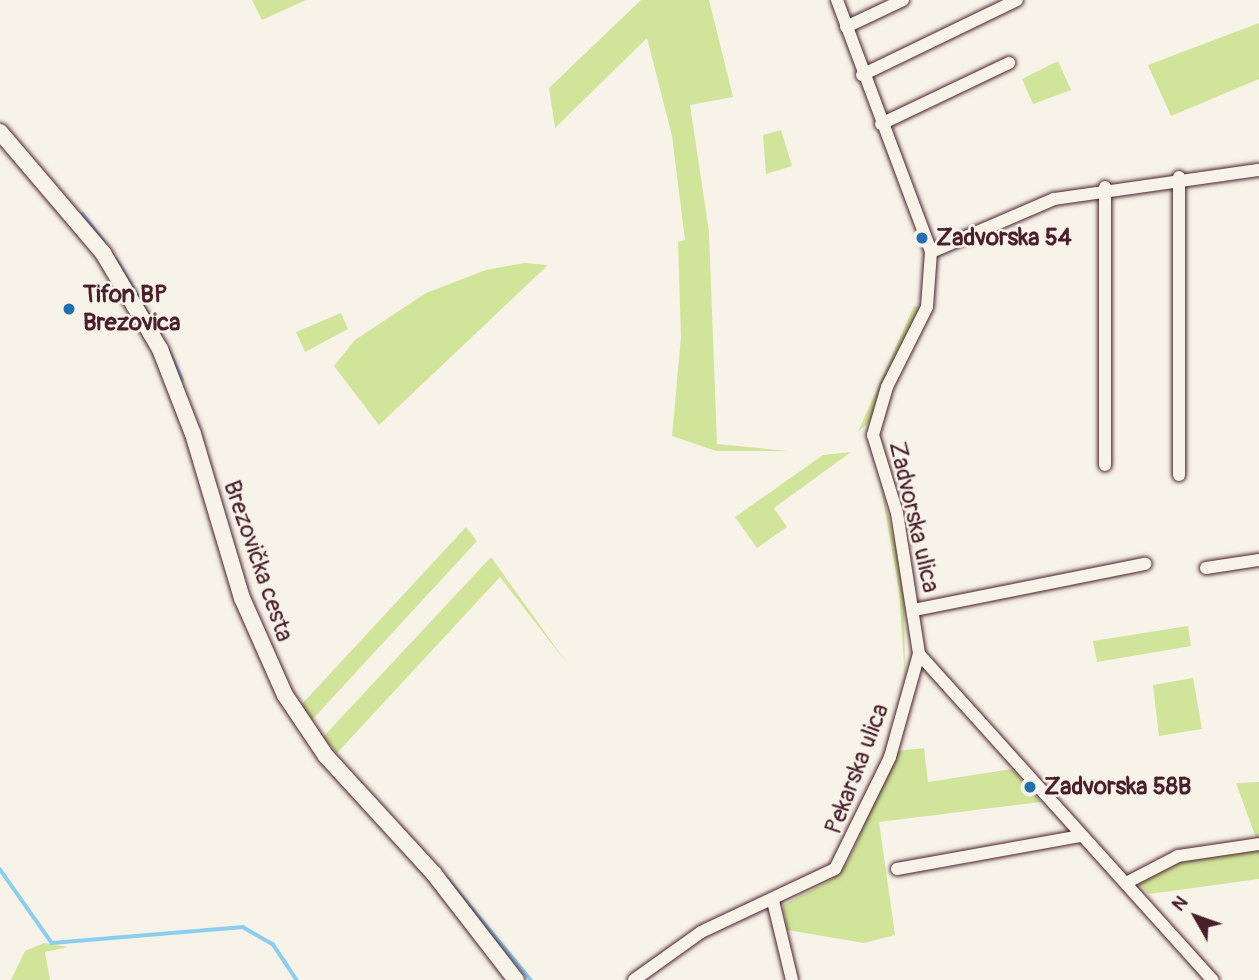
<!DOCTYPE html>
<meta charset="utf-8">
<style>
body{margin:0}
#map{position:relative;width:1259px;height:980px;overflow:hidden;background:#f7f3e8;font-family:Pangolin,sans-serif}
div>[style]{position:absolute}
.green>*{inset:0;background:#d0e59a}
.stream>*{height:3.5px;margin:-1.75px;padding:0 1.75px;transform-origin:1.75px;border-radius:1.75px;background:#8cceed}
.roads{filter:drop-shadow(0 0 2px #4a1f2b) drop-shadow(0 0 2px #4a1f2b)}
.minor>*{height:12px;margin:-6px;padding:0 6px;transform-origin:6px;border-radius:6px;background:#f7f3e8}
.major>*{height:16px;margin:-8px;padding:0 8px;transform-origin:8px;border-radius:8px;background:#f7f3e8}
.dots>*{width:19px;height:19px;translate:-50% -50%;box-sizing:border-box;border:4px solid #f7f3e8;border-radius:50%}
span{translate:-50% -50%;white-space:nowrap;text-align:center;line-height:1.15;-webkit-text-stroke:5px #f7f3e8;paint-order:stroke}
.poi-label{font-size:24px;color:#4a1f2b;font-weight:700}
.left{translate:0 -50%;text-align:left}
.street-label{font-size:24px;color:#4a1f2b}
.north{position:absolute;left:1161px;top:882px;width:70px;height:70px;-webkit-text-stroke:5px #f7f3e8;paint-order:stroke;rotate:310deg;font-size:19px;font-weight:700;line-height:28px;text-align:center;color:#4a1f2b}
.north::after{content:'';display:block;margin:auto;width:24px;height:32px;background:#4a1f2b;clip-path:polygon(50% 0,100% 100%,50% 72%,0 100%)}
</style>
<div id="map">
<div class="green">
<div style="clip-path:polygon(252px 0,306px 0,262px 20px)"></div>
<div style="clip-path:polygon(641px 0,709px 0,733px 97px,690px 105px,709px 232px,717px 444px,789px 451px,716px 451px,672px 436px,681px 337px,678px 242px,685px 240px,672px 136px,647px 38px,555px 128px,549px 88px)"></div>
<div style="clip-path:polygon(1259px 23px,1259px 79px,1171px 116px,1148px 65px)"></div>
<div style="clip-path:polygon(1058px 61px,1071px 90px,1033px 104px,1022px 79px)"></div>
<div style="clip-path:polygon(781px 130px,792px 166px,766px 174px,763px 135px)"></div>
<div style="clip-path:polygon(524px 263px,548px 265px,379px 425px,334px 366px,355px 340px,426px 293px,486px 270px)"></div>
<div style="clip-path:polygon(914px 306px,920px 307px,915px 319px,869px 422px,858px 432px)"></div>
<div style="clip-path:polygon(341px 313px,348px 329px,305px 352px,296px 332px)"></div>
<div style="clip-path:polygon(851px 452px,774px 508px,787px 527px,757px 548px,735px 517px,823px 455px)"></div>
<div style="clip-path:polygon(879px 477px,904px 580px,905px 679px,899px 590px)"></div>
<div style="clip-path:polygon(466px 527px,477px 541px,311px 721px,302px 704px)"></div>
<div style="clip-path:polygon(491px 557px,569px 666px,500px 577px,337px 753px,323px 737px)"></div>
<div style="clip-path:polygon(1188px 626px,1191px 646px,1097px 662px,1093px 641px)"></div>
<div style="clip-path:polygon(1193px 678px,1202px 729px,1159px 736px,1153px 685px)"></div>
<div style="clip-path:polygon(924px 748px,928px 782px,1012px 769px,1041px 802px,879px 822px,895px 935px,864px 943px,787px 930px,783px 905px,829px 881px,848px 862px,897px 751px)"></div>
<div style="clip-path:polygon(1259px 782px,1259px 838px,1256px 838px,1236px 783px)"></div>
<div style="clip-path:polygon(1259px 850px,1259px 879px,1149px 894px,1138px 883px,1181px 862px)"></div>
<div style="clip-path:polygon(44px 943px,68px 947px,45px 952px,50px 980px,11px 980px,25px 951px)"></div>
</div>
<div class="stream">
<div style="left:83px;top:214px;width:34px;rotate:53deg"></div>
<div style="left:116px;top:259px;width:87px;rotate:59.6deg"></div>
<div style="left:170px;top:353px;width:29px;rotate:65deg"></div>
<div style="left:0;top:869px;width:90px;rotate:54.9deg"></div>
<div style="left:52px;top:943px;width:192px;rotate:-4.8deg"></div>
<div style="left:243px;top:927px;width:34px;rotate:30deg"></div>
<div style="left:273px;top:944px;width:43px;rotate:56.3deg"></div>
<div style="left:447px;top:878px;width:132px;rotate:50.5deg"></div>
</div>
<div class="roads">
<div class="minor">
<div style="left:837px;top:0;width:269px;rotate:69.5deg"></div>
<div style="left:931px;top:252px;width:55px;rotate:94.2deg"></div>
<div style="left:927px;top:307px;width:89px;rotate:116.6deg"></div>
<div style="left:887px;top:387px;width:50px;rotate:106.3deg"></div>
<div style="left:873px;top:435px;width:82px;rotate:72.9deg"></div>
<div style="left:897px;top:513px;width:143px;rotate:81.1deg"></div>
<div style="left:919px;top:654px;width:439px;rotate:48deg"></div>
<div style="left:846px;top:27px;width:63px;rotate:-25.3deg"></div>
<div style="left:862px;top:75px;width:172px;rotate:-25.8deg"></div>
<div style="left:881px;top:124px;width:142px;rotate:-25.5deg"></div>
<div style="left:931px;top:252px;width:134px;rotate:-23.3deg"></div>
<div style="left:1054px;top:199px;width:207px;rotate:-8.1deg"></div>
<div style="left:1105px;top:465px;width:278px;rotate:-90deg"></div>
<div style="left:1179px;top:475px;width:298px;rotate:-90deg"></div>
<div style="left:1206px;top:568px;width:54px;rotate:-8.6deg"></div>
<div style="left:914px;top:610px;width:236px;rotate:-11.3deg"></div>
<div style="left:897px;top:869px;width:187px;rotate:-10.2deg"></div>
<div style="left:1126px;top:883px;width:59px;rotate:-27.4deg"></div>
<div style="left:1178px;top:856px;width:82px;rotate:-8.4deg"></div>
<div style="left:773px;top:901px;width:81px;rotate:76.5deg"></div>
<div style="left:634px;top:980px;width:82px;rotate:-35.6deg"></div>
<div style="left:701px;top:932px;width:148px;rotate:-25.2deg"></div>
<div style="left:835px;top:869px;width:125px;rotate:-63.8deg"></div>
<div style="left:890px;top:757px;width:107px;rotate:-74.3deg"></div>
</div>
<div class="major">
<div style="left:0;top:132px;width:159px;rotate:49.6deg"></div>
<div style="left:103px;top:253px;width:112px;rotate:59.3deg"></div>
<div style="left:160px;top:349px;width:91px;rotate:68.8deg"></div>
<div style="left:193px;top:434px;width:171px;rotate:73.4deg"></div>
<div style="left:242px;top:598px;width:106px;rotate:66.1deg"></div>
<div style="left:285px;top:695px;width:73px;rotate:56.1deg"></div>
<div style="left:326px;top:756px;width:160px;rotate:47.5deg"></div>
<div style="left:434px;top:874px;width:134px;rotate:52.3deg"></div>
</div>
</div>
<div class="dots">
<div style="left:922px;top:238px;background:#1f6fb2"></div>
<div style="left:69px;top:309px;background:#1f6fb2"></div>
<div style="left:1030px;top:787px;background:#1f6fb2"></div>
</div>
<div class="poi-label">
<span class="left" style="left:936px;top:238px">Zadvorska 54</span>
<span class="left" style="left:83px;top:309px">Tifon BP<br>Brezovica</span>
<span class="left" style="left:1044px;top:787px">Zadvorska 58B</span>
</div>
<div class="street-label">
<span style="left:914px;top:517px;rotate:77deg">Zadvorska ulica</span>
<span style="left:258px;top:561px;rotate:71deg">Brezovička cesta</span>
<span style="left:857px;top:769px;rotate:-69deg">Pekarska ulica</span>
</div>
<div class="north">N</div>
</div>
